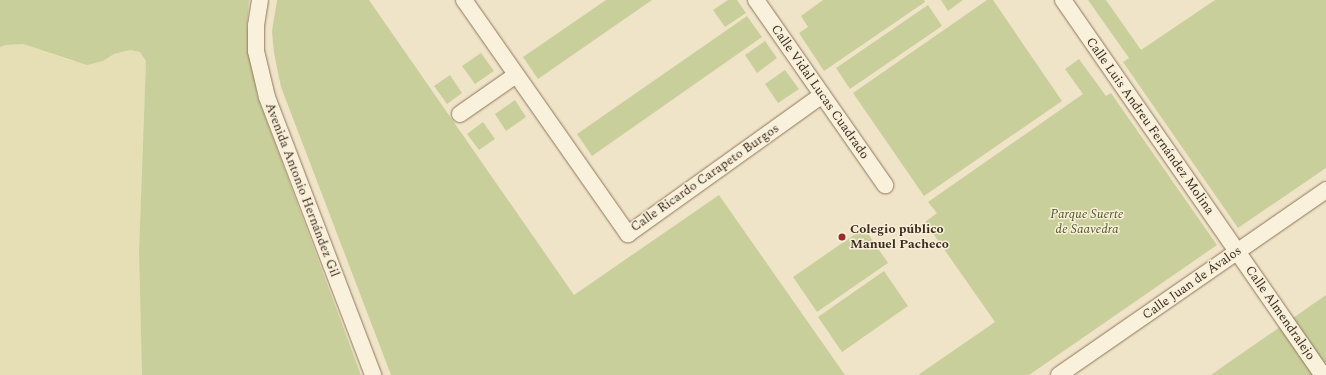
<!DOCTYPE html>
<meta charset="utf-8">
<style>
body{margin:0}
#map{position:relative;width:1326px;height:375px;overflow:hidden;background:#f0e4c8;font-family:Spectral,serif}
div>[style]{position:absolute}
.farmland>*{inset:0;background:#e6deb5}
.green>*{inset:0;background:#c9cf9b}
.roads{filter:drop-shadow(0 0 1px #8d765c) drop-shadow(0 0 1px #8d765c)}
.street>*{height:16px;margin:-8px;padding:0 8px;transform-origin:8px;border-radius:8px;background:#faf1dc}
.dots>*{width:11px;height:11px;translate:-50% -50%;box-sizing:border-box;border:2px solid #f7eed8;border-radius:50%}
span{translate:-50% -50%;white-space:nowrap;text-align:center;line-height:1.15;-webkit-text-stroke:3px #f7eed8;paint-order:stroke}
.street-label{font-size:13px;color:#3d2e20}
.park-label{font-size:13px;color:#4d5a26;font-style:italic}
.poi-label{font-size:13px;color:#3d2e20;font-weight:700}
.left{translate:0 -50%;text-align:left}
</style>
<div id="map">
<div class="farmland">
<div style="clip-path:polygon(23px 44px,72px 61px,103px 61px,114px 54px,130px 50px,140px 52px,146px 61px,139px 252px,142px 375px,0 375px,0 47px,6px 45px)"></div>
</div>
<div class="green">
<div style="clip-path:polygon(0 0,249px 0,247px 27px,257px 95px,361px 375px,142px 375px,139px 252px,146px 61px,140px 52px,130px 50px,114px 54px,103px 61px,87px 65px,23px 44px,6px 45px,0 47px)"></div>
<div style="clip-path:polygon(277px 0,369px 0,574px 295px,719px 195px,845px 375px,391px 375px,281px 87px,274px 53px,272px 31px)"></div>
<div style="clip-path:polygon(606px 0,652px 0,538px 79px,523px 57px)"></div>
<div style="clip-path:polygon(728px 0,737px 0,746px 13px,725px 27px,713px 10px)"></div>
<div style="clip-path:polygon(823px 0,924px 0,925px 2px,824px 71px,799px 33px,808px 27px,801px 16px)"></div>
<div style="clip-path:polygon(941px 0,963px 0,948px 11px)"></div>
<div style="clip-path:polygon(987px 0,993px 0,1062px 101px,924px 196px,853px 93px)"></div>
<div style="clip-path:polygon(1088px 0,1106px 0,1141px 50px,1215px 0,1326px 0,1326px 168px,1238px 228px,1123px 62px,1129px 58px)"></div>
<div style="clip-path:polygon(928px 5px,942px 26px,850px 89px,836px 68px)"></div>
<div style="clip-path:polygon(747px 16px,762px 37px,592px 156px,577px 134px)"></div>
<div style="clip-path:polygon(765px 41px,777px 58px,757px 73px,745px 55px)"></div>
<div style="clip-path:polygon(481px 53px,494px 71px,475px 84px,462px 66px)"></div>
<div style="clip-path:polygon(1079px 59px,1106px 96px,1111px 93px,1217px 245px,1029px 375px,918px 375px,995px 322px,925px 222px,937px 213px,928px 202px,1083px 94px,1065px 69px)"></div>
<div style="clip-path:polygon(785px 70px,799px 89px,778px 103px,765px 84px)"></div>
<div style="clip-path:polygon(450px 75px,462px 93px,447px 104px,434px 86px)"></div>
<div style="clip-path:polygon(515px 100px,526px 117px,506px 131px,495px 114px)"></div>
<div style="clip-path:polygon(483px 122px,495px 139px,479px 150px,467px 134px)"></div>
<div style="clip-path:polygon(864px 228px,888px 263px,817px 312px,793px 277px)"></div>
<div style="clip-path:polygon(884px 271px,908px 306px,842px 352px,818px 317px)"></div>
<div style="clip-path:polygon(1326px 295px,1326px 366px,1293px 318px)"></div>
<div style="clip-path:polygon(1280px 327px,1313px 375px,1211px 375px,1225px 365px)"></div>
</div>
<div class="roads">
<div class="street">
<div style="left:260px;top:0;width:26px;rotate:99deg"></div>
<div style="left:256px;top:26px;width:25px;rotate:90deg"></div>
<div style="left:256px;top:51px;width:47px;rotate:76.6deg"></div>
<div style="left:267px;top:97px;width:298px;rotate:69.1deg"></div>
<div style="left:464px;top:0;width:286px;rotate:55deg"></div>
<div style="left:628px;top:234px;width:239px;rotate:-35.6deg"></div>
<div style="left:756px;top:0;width:226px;rotate:55.1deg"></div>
<div style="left:1063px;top:0;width:456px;rotate:55.3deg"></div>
<div style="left:460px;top:114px;width:68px;rotate:-34.9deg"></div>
<div style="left:1059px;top:375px;width:325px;rotate:-34.7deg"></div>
</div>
</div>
<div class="dots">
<div style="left:842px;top:237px;background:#9e2a2b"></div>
</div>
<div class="street-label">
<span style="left:820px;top:92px;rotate:55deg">Calle Vidal Lucas Cuadrado</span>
<span style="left:1150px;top:126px;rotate:55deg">Calle Luis Andreu Fernández Molina</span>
<span style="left:705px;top:178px;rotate:-35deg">Calle Ricardo Carapeto Burgos</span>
<span style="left:302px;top:190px;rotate:69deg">Avenida Antonio Hernández Gil</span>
<span style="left:1192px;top:283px;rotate:-35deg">Calle Juan de Ávalos</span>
<span style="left:1280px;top:313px;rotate:55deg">Calle Almendralejo</span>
</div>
<div class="park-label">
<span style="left:1087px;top:222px">Parque Suerte<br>de Saavedra</span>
</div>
<div class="poi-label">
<span class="left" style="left:850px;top:237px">Colegio público<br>Manuel Pacheco</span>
</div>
</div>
